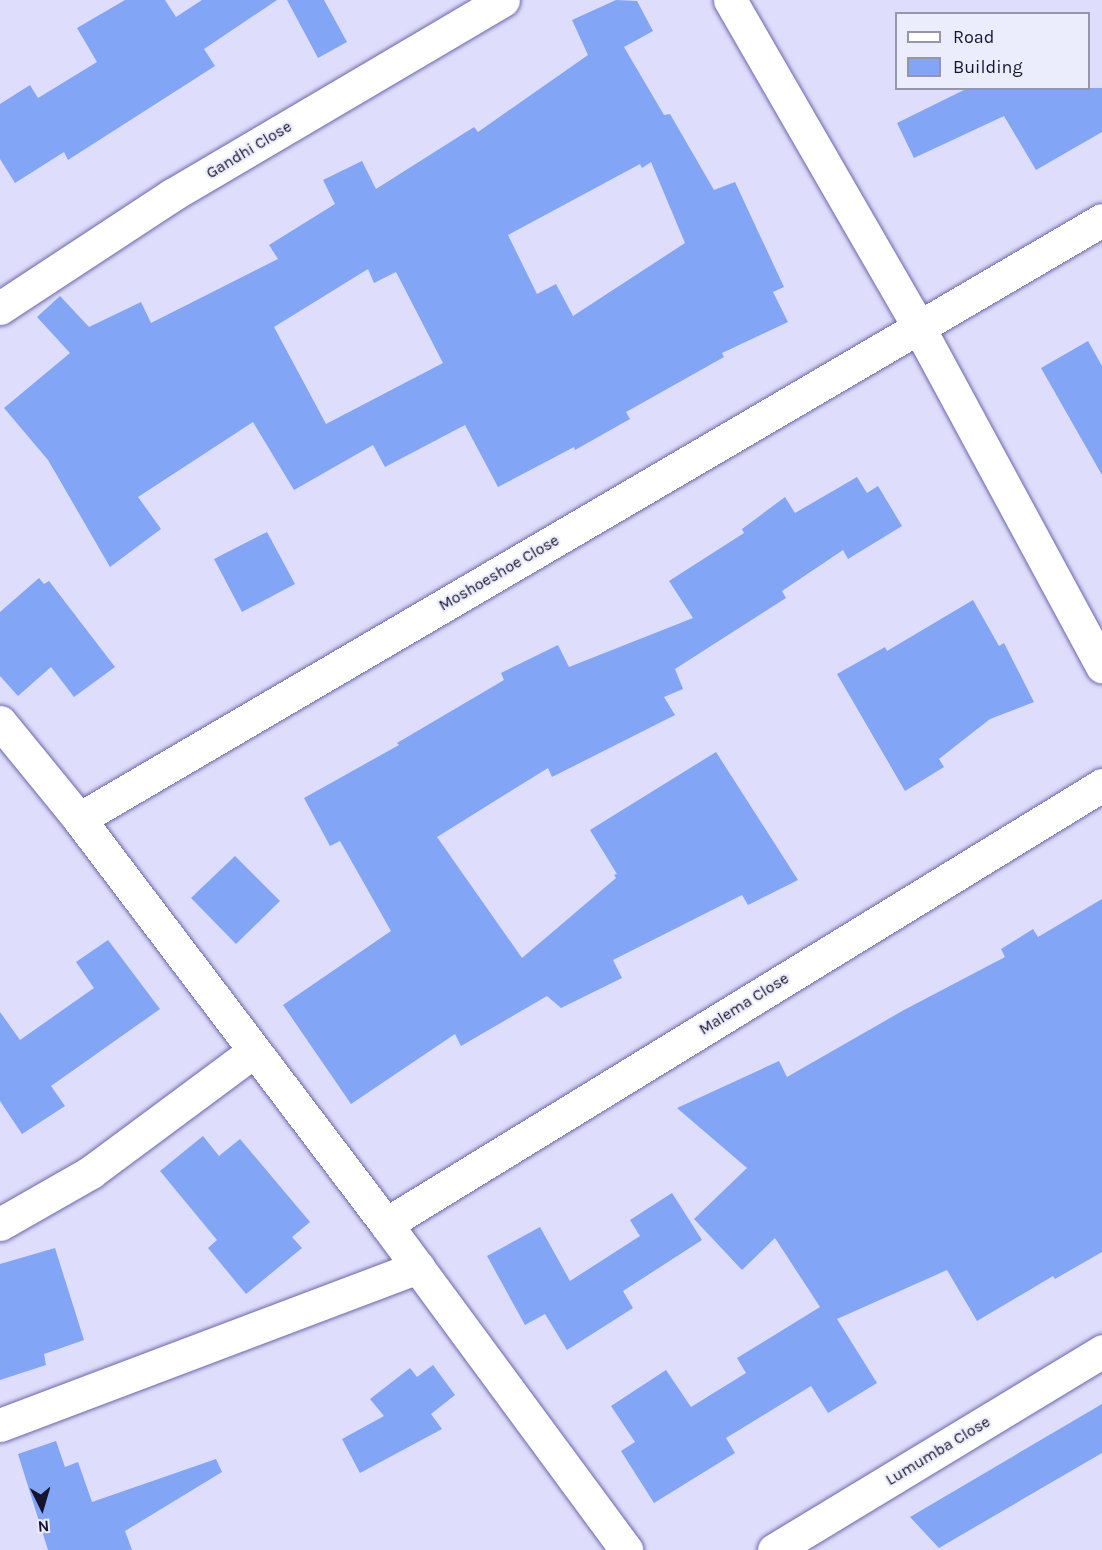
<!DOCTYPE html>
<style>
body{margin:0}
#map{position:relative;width:1102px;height:1550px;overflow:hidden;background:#dedefc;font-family:Karla,sans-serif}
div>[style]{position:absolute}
.building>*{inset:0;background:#82a5f5}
.roads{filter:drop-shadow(0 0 2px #6b67aa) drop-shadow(0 0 2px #6b67aa)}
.minor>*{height:33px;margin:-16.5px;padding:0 16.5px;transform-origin:16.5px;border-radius:16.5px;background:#fff}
span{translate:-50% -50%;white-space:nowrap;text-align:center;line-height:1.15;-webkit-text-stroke:4.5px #ecedfc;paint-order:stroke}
.street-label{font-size:16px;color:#16142e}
.legend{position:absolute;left:895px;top:12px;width:195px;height:78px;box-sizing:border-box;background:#ecedfc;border:2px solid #9696aa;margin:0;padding:8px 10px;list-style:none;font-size:18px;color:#16142e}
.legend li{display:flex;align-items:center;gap:12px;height:30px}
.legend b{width:30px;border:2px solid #9696aa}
.north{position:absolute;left:12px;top:1478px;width:60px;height:60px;-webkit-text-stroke:4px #ecedfc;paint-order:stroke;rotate:175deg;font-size:16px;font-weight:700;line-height:24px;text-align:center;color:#16142e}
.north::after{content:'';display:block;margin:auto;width:21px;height:27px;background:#16142e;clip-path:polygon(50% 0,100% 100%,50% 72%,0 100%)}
</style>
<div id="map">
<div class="building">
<div style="clip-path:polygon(125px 0,165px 0,176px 17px,202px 0,277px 0,204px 49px,215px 66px,68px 160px,64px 152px,15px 183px,0 159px,0 104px,30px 85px,38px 98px,97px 62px,77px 28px)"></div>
<div style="clip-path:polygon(287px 0,324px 0,347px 42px,318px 58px)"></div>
<div style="clip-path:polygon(evenodd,616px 0,637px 1px,653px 31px,624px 47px,664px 115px,670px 114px,714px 190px,735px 182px,784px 287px,773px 292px,788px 322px,722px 353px,724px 357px,626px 412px,630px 419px,575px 450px,574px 447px,498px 487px,465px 425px,385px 467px,373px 445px,294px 490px,253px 422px,138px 497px,161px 529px,110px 567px,48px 460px,4px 408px,70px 353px,37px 317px,60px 296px,89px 327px,141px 302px,151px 323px,278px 259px,269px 245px,335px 204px,323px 180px,362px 161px,376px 189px,474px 127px,478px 132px,588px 55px,572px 20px,616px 0,651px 162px,685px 243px,573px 316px,556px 284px,537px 294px,508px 235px,640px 164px,642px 168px,651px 162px,616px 0,368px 269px,374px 283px,396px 272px,443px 363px,326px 424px,274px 327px,368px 269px)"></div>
<div style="clip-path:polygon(968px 88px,1102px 88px,1102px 132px,1036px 170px,1004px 116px,914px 158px,897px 123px)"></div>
<div style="clip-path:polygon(1088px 341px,1102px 366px,1102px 475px,1041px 368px)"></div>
<div style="clip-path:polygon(857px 477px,867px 493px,878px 486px,902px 526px,848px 559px,843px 550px,782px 591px,786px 598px,675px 669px,683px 689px,664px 697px,675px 715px,552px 777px,548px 768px,437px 837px,522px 958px,616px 878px,614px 875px,617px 874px,590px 830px,716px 752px,798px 880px,748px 905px,742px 895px,613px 960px,622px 978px,561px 1008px,547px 996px,461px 1046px,455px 1034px,351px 1104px,283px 1005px,391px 931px,340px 841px,330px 846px,304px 798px,399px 745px,397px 743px,504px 680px,501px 673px,558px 645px,569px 667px,693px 618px,669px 581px,744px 533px,742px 529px,785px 497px,795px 513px)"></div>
<div style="clip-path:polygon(267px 532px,295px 584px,242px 612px,214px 559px)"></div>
<div style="clip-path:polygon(39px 578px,44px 584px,49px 581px,115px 667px,74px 697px,51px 667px,18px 696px,0 676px,0 612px)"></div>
<div style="clip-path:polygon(973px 600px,999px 646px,1004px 643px,1034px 702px,990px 719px,939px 759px,944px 767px,905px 791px,837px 674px,885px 647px,887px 651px)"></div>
<div style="clip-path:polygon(235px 856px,280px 901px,236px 944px,191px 898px)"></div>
<div style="clip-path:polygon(1102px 899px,1102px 1252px,1055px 1279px,1053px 1276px,977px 1321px,947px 1270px,837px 1319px,877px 1383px,828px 1413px,811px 1386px,726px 1438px,735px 1453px,654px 1503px,621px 1451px,635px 1442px,611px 1406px,666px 1370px,691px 1407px,746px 1373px,737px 1358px,820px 1307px,775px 1238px,742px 1270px,694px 1219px,747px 1168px,677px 1108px,779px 1061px,787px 1077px,904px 1010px,1005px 957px,1001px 949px,1033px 929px,1038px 937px)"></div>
<div style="clip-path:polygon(108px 940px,160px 1009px,51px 1086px,65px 1106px,22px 1134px,0 1101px,0 1012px,20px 1040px,94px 988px,76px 962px)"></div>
<div style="clip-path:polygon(203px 1136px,219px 1156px,240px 1139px,310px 1222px,292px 1237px,302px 1248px,246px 1294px,208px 1248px,217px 1240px,160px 1171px)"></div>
<div style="clip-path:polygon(672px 1193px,702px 1240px,623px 1291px,633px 1308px,567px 1350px,545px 1314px,525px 1325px,487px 1256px,540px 1227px,570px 1281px,640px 1236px,630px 1220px)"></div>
<div style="clip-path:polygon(55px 1248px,84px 1340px,44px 1354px,46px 1365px,0 1380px,0 1264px)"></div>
<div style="clip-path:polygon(433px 1365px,455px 1395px,431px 1414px,442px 1429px,360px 1473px,342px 1439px,384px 1416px,370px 1399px,410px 1368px,417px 1377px)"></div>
<div style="clip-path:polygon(1102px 1404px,1102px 1453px,939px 1548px,910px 1517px)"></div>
<div style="clip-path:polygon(56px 1441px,65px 1467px,78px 1462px,92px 1502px,216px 1459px,222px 1472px,125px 1531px,132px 1550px,48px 1550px,18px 1454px)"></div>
</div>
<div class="roads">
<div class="minor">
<div style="left:730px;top:0;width:376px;rotate:60deg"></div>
<div style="left:918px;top:326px;width:387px;rotate:61.6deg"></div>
<div style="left:0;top:308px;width:206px;rotate:-33.3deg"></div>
<div style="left:172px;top:195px;width:384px;rotate:-30.5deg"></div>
<div style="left:0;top:722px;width:125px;rotate:50.8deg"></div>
<div style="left:79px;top:819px;width:508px;rotate:52.84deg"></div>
<div style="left:386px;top:1224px;width:405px;rotate:53.6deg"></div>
<div style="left:79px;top:819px;width:1185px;rotate:-30.35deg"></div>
<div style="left:0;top:1224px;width:105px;rotate:-29.7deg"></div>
<div style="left:91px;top:1172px;width:203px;rotate:-36.6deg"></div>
<div style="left:386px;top:1224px;width:840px;rotate:-31.51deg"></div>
<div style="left:0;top:1425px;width:447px;rotate:-20.7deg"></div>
<div style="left:774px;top:1550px;width:384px;rotate:-31.2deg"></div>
</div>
</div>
<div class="street-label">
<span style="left:249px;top:150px;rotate:-31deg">Gandhi Close</span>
<span style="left:499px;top:573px;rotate:-30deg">Moshoeshoe Close</span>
<span style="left:744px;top:1004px;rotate:-32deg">Malema Close</span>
<span style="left:938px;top:1451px;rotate:-31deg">Lumumba Close</span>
</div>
<ul class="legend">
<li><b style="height:8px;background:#fff"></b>Road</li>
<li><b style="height:16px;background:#82a5f5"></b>Building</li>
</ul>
<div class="north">N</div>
</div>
